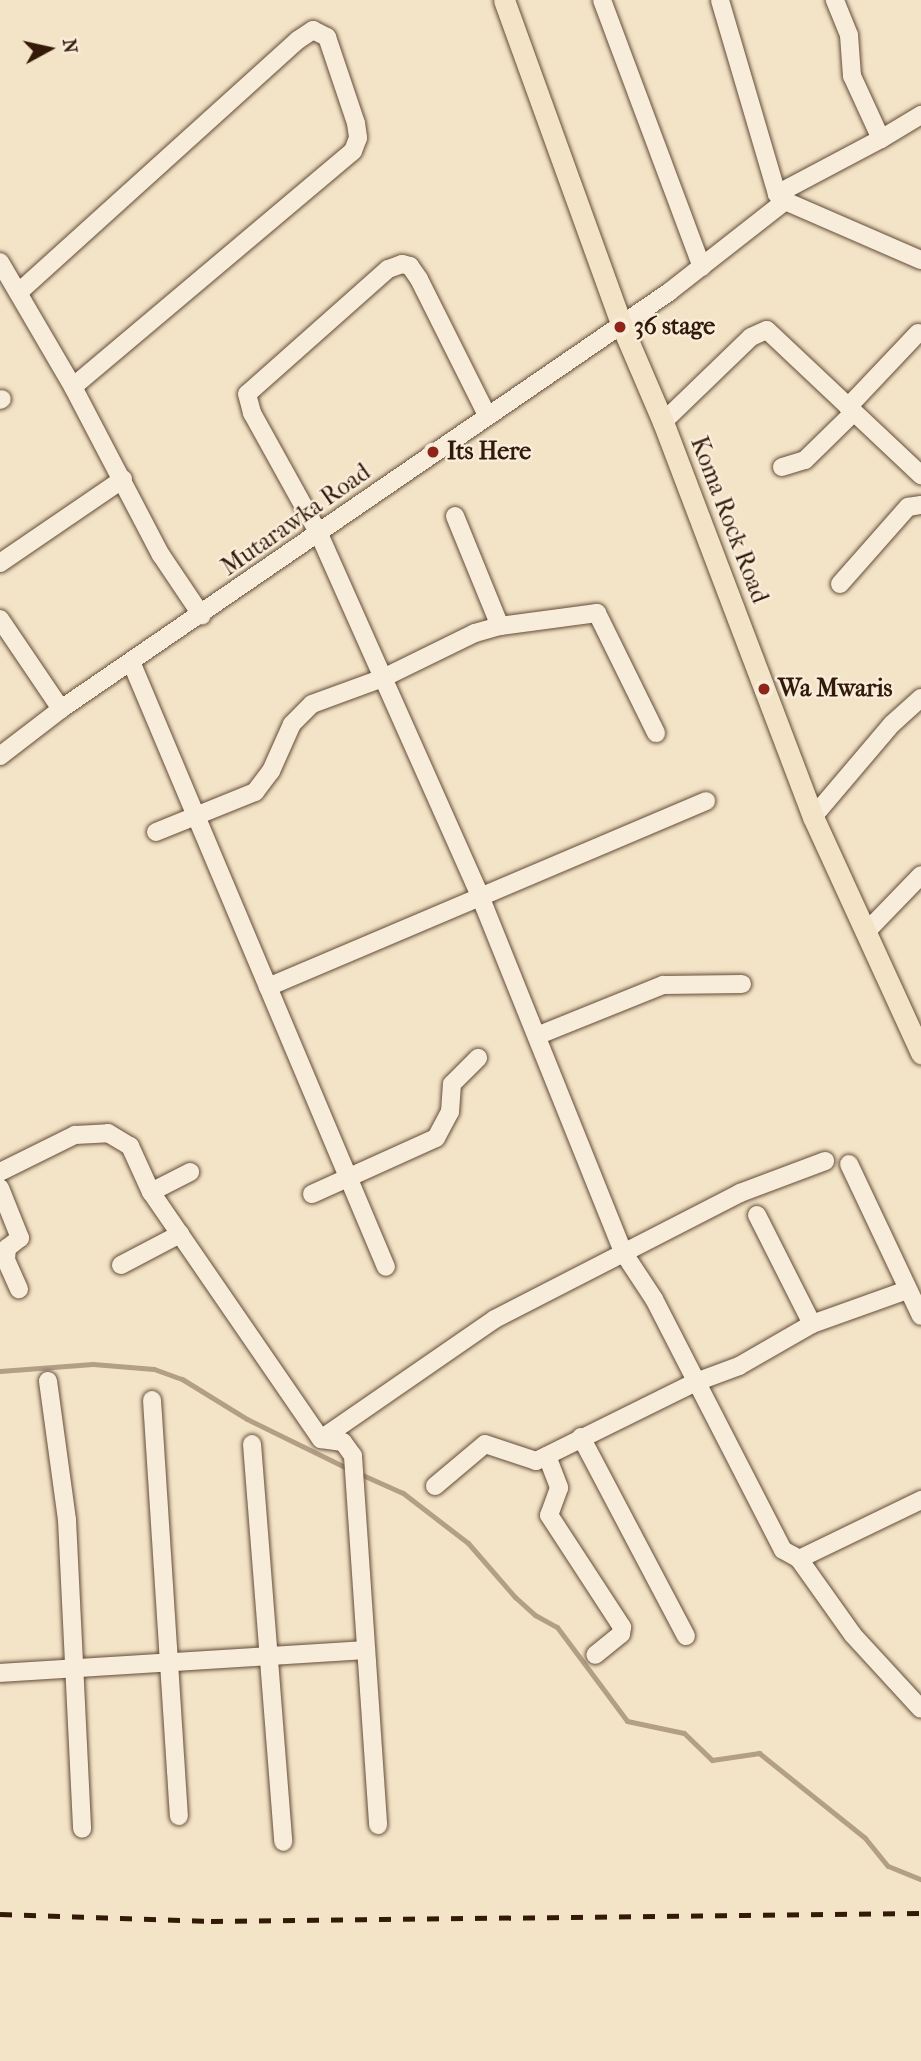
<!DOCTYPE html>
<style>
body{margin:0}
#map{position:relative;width:921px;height:2061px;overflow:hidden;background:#f4e4c7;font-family:"IM FELL French Canon",serif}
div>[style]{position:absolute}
.stream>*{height:5px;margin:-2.5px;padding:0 2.5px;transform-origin:2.5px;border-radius:2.5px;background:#b29f86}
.roads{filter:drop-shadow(0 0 2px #634c38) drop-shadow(0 0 2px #634c38)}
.minor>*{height:18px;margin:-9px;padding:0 9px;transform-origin:9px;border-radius:9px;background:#f8eddb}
.major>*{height:21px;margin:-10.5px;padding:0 10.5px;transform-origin:10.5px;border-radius:10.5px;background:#f4e4c7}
.rail>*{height:5px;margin-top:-2.5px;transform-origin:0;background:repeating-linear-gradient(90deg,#331908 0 12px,transparent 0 24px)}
.dots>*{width:19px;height:19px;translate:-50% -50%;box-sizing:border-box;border:4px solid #f8eddb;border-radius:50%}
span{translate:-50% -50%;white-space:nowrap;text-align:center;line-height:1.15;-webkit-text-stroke:5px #f8eddb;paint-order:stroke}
.poi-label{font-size:24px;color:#331908;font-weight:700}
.left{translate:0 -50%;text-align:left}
.street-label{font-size:24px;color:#331908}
.north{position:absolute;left:14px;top:14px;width:70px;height:70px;-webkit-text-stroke:5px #f8eddb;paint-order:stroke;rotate:82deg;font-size:19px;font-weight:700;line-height:28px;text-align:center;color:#331908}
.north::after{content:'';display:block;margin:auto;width:24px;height:32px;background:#331908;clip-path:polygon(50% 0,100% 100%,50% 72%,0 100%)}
</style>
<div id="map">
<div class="stream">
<div style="left:0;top:1371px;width:93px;rotate:-4.3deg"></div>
<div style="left:93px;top:1364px;width:61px;rotate:4.7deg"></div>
<div style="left:154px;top:1369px;width:30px;rotate:20deg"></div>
<div style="left:182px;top:1379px;width:76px;rotate:31.6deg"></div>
<div style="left:247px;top:1419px;width:114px;rotate:26.1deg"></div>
<div style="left:358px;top:1473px;width:49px;rotate:24deg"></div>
<div style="left:403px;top:1493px;width:82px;rotate:37.6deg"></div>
<div style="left:468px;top:1543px;width:72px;rotate:49deg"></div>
<div style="left:515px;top:1597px;width:27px;rotate:42deg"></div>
<div style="left:535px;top:1615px;width:25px;rotate:29deg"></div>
<div style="left:557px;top:1627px;width:117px;rotate:53.3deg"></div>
<div style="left:627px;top:1721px;width:58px;rotate:11.9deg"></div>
<div style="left:684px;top:1733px;width:39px;rotate:44deg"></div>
<div style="left:712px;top:1760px;width:48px;rotate:-8.5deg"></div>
<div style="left:759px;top:1753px;width:136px;rotate:38.7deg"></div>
<div style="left:865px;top:1838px;width:36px;rotate:51deg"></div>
<div style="left:888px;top:1866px;width:35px;rotate:22deg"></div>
</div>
<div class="roads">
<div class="minor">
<div style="left:602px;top:0;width:285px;rotate:69.5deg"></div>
<div style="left:881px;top:139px;width:47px;rotate:-31deg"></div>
<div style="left:777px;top:194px;width:118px;rotate:-27.9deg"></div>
<div style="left:881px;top:139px;width:69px;rotate:-114.7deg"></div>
<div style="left:852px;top:76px;width:41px;rotate:-94.2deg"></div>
<div style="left:849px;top:35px;width:38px;rotate:-112deg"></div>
<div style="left:785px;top:201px;width:148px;rotate:23.5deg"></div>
<div style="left:0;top:262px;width:145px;rotate:59.7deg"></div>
<div style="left:73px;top:387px;width:190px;rotate:62.4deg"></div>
<div style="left:161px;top:555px;width:73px;rotate:56.1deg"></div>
<div style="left:19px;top:292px;width:376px;rotate:-42.1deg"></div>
<div style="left:298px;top:40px;width:18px;rotate:-34deg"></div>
<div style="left:313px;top:30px;width:16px;rotate:27deg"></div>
<div style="left:327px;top:37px;width:91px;rotate:71.4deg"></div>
<div style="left:356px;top:123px;width:15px;rotate:82deg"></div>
<div style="left:358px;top:138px;width:14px;rotate:111deg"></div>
<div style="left:353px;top:151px;width:366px;rotate:139.9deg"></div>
<div style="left:0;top:400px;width:2px;rotate:-27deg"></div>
<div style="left:848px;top:407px;width:102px;rotate:-46.6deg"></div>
<div style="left:487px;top:415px;width:152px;rotate:-116.6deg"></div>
<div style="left:419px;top:279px;width:16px;rotate:-125deg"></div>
<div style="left:410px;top:266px;width:8px;rotate:-166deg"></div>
<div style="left:402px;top:264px;width:15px;rotate:160deg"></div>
<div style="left:388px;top:269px;width:188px;rotate:138.4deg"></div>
<div style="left:247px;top:394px;width:20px;rotate:75deg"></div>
<div style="left:252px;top:413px;width:138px;rotate:61deg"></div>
<div style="left:319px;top:534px;width:396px;rotate:66deg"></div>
<div style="left:480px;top:896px;width:384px;rotate:68.1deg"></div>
<div style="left:623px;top:1252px;width:56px;rotate:56.6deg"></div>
<div style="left:654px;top:1299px;width:282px;rotate:62.8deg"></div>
<div style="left:783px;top:1550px;width:18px;rotate:29deg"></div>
<div style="left:799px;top:1559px;width:136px;rotate:-25.8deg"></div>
<div style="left:663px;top:422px;width:122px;rotate:-44deg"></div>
<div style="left:751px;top:337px;width:17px;rotate:-24deg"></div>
<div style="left:767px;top:330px;width:212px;rotate:43.3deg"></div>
<div style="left:782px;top:467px;width:24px;rotate:-17deg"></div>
<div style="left:805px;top:460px;width:67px;rotate:-44.4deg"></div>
<div style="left:455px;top:516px;width:119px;rotate:67.8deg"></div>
<div style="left:0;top:563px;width:149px;rotate:-34.3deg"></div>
<div style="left:840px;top:584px;width:103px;rotate:-48.6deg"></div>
<div style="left:908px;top:507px;width:13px;rotate:-9deg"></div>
<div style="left:0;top:619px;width:109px;rotate:55.9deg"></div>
<div style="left:132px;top:664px;width:654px;rotate:67.16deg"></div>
<div style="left:0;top:756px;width:77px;rotate:-37.6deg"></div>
<div style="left:61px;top:709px;width:737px;rotate:-34.44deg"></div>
<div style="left:669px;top:292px;width:147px;rotate:-38.1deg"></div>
<div style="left:785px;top:201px;width:11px;rotate:-139deg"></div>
<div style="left:777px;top:194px;width:202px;rotate:-106.4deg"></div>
<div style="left:813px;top:817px;width:122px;rotate:-49.7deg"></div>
<div style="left:892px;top:724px;width:39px;rotate:-42deg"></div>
<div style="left:156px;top:832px;width:107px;rotate:-22deg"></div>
<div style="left:255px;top:792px;width:26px;rotate:-53deg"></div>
<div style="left:271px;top:771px;width:51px;rotate:-65.9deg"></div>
<div style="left:292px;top:724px;width:28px;rotate:-45deg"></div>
<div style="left:312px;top:704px;width:76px;rotate:-20.1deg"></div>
<div style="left:383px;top:678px;width:102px;rotate:-26.1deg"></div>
<div style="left:475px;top:633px;width:26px;rotate:-16deg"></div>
<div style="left:500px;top:626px;width:98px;rotate:-7.6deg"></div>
<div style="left:597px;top:613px;width:134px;rotate:63.8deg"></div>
<div style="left:866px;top:932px;width:79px;rotate:-46deg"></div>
<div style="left:268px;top:987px;width:476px;rotate:-23deg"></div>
<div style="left:539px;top:1035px;width:134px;rotate:-22deg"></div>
<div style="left:663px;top:985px;width:79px;rotate:-0.7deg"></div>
<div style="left:849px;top:1164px;width:168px;rotate:64.7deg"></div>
<div style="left:0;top:1172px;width:84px;rotate:-26.3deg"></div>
<div style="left:75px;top:1135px;width:33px;rotate:-3deg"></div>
<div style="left:108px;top:1133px;width:26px;rotate:31deg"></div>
<div style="left:130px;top:1146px;width:51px;rotate:65.5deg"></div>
<div style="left:151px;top:1192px;width:44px;rotate:-27.1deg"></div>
<div style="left:0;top:1188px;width:54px;rotate:68.2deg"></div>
<div style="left:20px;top:1238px;width:16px;rotate:142deg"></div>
<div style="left:7px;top:1248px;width:12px;rotate:95deg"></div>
<div style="left:6px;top:1260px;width:32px;rotate:66deg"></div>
<div style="left:151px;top:1192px;width:300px;rotate:55.5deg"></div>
<div style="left:321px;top:1439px;width:211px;rotate:-34.6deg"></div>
<div style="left:495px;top:1319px;width:276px;rotate:-27.2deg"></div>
<div style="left:740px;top:1193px;width:91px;rotate:-20.6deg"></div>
<div style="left:312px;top:1194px;width:136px;rotate:-24.3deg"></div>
<div style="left:436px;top:1138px;width:30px;rotate:-62deg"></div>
<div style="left:450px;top:1112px;width:28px;rotate:-86deg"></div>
<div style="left:452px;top:1084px;width:37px;rotate:-45deg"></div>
<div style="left:757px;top:1215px;width:122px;rotate:63.2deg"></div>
<div style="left:121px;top:1265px;width:67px;rotate:-27.7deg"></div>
<div style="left:48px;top:1381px;width:140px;rotate:82.2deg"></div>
<div style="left:67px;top:1520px;width:309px;rotate:87.2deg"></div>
<div style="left:152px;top:1400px;width:417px;rotate:86.3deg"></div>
<div style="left:581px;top:1437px;width:225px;rotate:62.2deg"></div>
<div style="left:321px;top:1439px;width:22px;rotate:8deg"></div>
<div style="left:343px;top:1442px;width:17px;rotate:54deg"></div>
<div style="left:353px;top:1456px;width:370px;rotate:86.1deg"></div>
<div style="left:252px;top:1444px;width:399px;rotate:85.5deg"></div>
<div style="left:547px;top:1456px;width:34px;rotate:69deg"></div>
<div style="left:559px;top:1488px;width:29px;rotate:110deg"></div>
<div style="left:549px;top:1515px;width:134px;rotate:56.9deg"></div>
<div style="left:622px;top:1627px;width:7px;rotate:98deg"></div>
<div style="left:621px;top:1634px;width:33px;rotate:141deg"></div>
<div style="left:435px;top:1486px;width:65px;rotate:-40deg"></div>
<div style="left:485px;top:1444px;width:54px;rotate:18.4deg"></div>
<div style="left:536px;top:1461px;width:178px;rotate:-26.3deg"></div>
<div style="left:696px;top:1382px;width:46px;rotate:-20.4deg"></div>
<div style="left:739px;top:1366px;width:84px;rotate:-29.9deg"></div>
<div style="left:812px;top:1324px;width:101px;rotate:-19.7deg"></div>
<div style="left:799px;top:1559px;width:93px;rotate:54.6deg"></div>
<div style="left:853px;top:1635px;width:100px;rotate:47.4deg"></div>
<div style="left:0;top:1673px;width:366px;rotate:-3.6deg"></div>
</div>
<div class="major">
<div style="left:504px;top:0;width:344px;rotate:70.1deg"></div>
<div style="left:621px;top:324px;width:107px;rotate:66.8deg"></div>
<div style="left:663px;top:422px;width:423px;rotate:69.2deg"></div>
<div style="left:813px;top:817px;width:260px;rotate:65.4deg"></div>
</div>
</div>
<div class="rail">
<div style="left:0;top:1914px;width:211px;rotate:1.9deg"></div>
<div style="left:211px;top:1921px;width:710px;rotate:-0.65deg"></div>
</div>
<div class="dots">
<div style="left:620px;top:327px;background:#8f2418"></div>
<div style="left:433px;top:452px;background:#8f2418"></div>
<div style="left:764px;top:689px;background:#8f2418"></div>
</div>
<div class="poi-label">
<span class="left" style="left:634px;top:327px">36 stage</span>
<span class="left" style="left:447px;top:452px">Its Here</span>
<span class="left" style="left:778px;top:689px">Wa Mwaris</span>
</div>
<div class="street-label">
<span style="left:296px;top:520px;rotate:-35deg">Mutarawka Road</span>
<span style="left:729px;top:520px;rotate:69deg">Koma Rock Road</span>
</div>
<div class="north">N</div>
</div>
